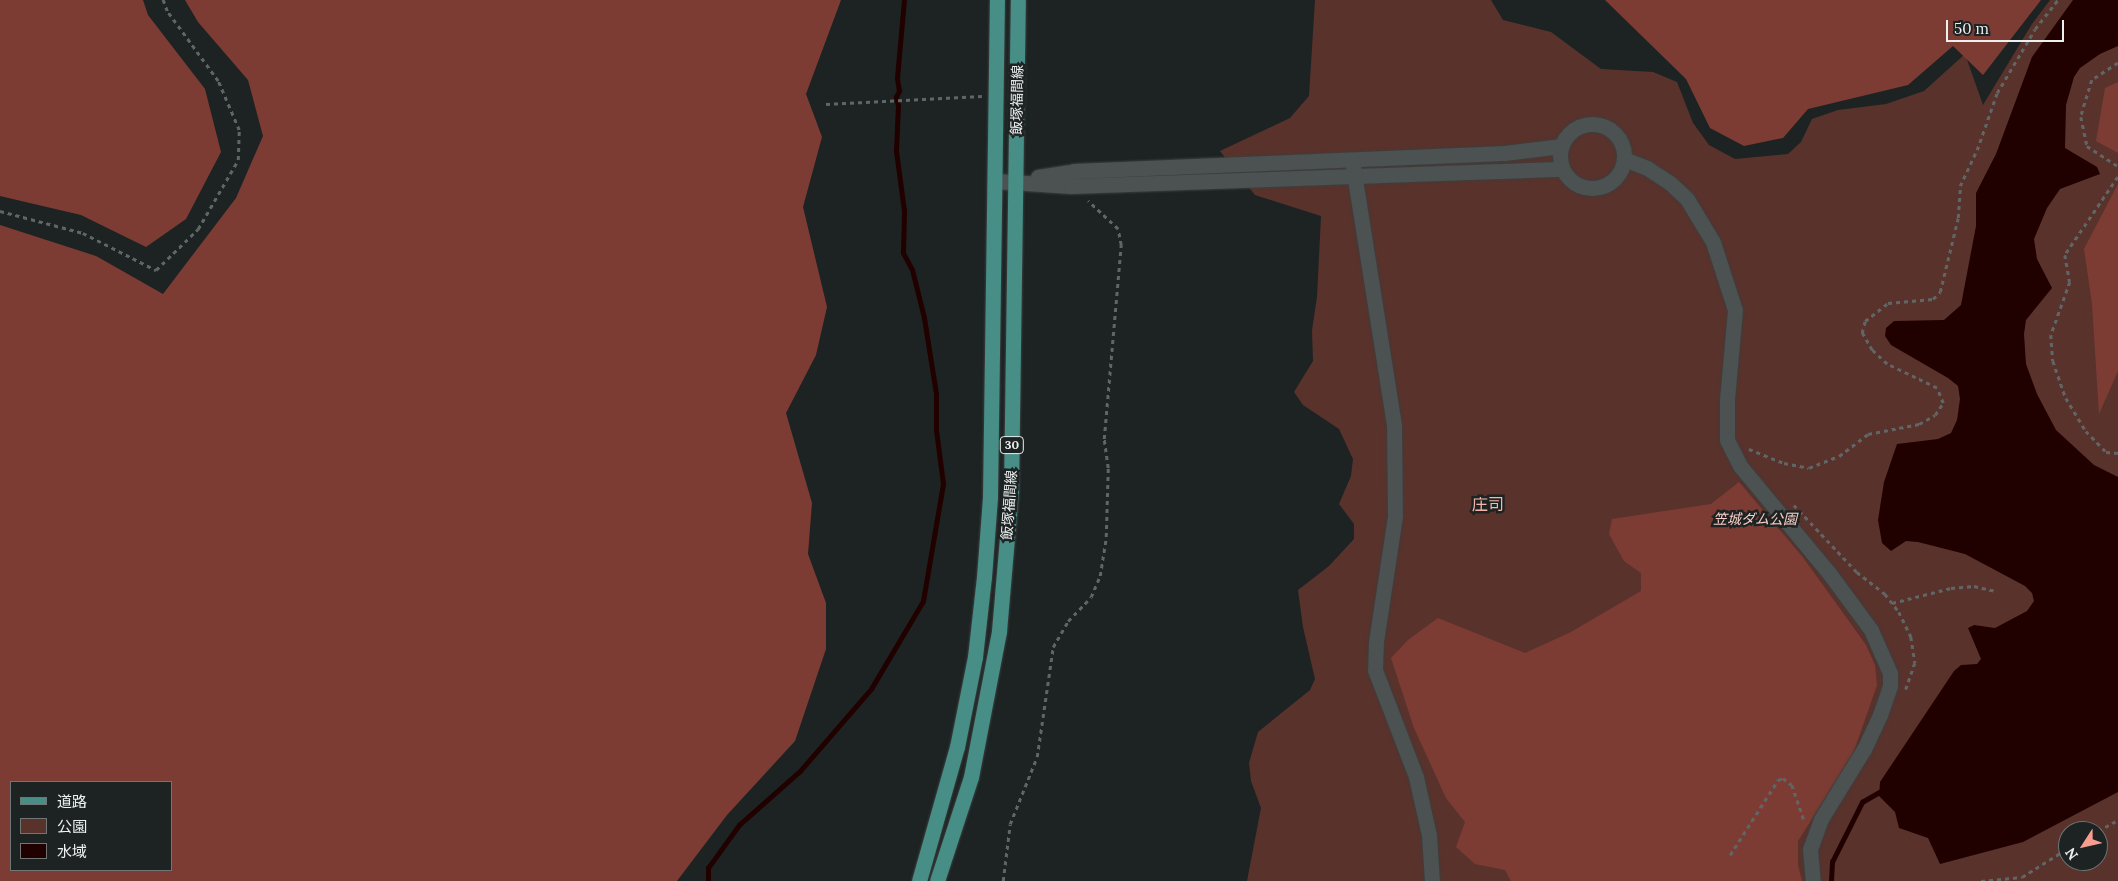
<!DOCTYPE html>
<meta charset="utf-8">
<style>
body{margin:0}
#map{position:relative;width:2118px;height:881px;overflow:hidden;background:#1d2323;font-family:Lora,"Noto Sans JP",serif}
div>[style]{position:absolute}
.green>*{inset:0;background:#5a322c}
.forest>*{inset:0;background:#7d3c33}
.water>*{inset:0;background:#210000}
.stream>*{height:4.5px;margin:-2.25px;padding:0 2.25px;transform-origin:2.25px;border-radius:2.25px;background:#210000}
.path>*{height:2.5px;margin-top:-1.25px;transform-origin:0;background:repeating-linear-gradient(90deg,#606665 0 4px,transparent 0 8px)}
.roads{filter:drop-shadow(0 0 1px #3a3f3e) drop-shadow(0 0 1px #3a3f3e)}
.street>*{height:15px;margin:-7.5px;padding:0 7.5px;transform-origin:7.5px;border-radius:7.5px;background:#4b5251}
.street>.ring{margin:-7.5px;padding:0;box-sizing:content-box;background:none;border:15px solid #4b5251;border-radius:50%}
.secondary>*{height:15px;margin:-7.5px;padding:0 7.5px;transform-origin:7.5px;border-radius:7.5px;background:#4b5251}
.primary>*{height:15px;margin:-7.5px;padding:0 7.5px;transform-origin:7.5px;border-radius:7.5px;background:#478e87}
span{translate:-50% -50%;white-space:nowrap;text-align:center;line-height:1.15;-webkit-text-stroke:5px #1d2323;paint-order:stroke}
.shield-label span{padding:1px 4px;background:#1d2323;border:1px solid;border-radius:4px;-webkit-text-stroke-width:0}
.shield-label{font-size:12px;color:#ecf0ef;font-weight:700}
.street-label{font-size:14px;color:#ecf0ef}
.park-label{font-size:14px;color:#f8cec6;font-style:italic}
.quarter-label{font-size:16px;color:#f8b5ab}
.legend{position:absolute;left:10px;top:781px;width:162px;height:90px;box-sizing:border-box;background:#1d2323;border:1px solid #707575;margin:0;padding:6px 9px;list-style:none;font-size:15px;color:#ecf0ef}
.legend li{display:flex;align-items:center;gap:10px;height:25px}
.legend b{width:25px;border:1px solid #707575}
.north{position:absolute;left:2058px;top:821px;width:50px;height:50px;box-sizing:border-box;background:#1d2323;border:1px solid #707575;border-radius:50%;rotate:235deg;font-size:14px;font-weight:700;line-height:20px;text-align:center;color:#ecf0ef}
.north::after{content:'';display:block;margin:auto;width:18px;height:22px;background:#f59d8f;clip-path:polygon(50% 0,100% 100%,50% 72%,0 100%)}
.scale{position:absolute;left:1946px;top:20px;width:118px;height:22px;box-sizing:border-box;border:2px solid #ecf0ef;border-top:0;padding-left:6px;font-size:15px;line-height:18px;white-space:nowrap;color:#ecf0ef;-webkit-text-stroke:4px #1d2323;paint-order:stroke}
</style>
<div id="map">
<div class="green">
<div style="clip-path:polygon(evenodd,1315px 0,1491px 0,1503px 20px,1551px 32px,1601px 69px,1653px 72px,1677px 82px,1693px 123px,1709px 145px,1735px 159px,1788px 154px,1801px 142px,1812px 119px,1838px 110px,1886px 104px,1924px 91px,1965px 54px,1983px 105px,2032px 24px,2050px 0,2118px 0,2118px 881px,1247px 881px,1261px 808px,1251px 781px,1249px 763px,1258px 732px,1310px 690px,1315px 679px,1303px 627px,1298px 590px,1329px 566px,1354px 539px,1354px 524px,1339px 504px,1351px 476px,1353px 459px,1339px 429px,1303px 405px,1294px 392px,1313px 361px,1312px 330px,1317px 297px,1321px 216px,1255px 195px,1220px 151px,1290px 118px,1309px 96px,1315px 0,2068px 831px,2098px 831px,2098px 861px,2068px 861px,2068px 831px)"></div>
</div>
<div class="forest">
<div style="clip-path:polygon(0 0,143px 0,148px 15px,205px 89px,221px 152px,186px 219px,146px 247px,81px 215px,0 196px)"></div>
<div style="clip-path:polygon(evenodd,185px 0,841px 0,806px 94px,822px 137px,803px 207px,827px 307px,816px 355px,786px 413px,812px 503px,808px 554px,826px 603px,826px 649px,795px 741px,727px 815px,677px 881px,0 881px,0 225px,96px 256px,163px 294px,236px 198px,263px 136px,248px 80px,198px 22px,185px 0,11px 782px,171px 782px,171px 870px,11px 870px,11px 782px)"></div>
<div style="clip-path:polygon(1605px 0,2041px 0,1983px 75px,1953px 46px,1908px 85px,1808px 109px,1783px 138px,1744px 146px,1710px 128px,1686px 79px)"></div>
<div style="clip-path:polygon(2118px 82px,2118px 153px,2096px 141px,2105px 88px)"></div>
<div style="clip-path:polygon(2118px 184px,2118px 371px,2099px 414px,2092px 304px,2084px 249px)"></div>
<div style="clip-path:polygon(1739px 482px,1802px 556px,1866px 645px,1875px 665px,1877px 685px,1853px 754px,1798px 841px,1798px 865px,1802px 881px,1511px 881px,1505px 870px,1475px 864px,1456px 847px,1465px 822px,1446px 798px,1414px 728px,1391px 658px,1408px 640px,1438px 618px,1525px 653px,1571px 632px,1641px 591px,1641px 573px,1624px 561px,1609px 534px,1612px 519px,1711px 504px)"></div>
</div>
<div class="water">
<div style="clip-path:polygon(2073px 0,2118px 0,2118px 46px,2100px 54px,2080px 68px,2074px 77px,2066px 105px,2065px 148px,2097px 167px,2100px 174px,2060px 189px,2047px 208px,2034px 239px,2037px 259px,2052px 288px,2026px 320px,2024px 334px,2026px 364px,2037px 394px,2056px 430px,2094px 465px,2118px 477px,2118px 792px,2023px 842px,1940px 864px,1928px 838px,1899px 828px,1895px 812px,1879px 796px,1880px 782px,1954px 671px,1961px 665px,1977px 664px,1981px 659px,1968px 628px,1974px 625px,1995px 628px,2027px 611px,2034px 601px,2032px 593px,2025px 586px,1965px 554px,1918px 542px,1906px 541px,1891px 551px,1882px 543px,1878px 520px,1884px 482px,1897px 444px,1938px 439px,1951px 433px,1957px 420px,1960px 399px,1958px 386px,1948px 378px,1891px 345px,1885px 336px,1886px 328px,1894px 321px,1944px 320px,1961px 305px,1976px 226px,1976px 193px,1996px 154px,2032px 57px)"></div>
</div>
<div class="stream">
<div style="left:708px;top:881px;width:13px;rotate:-90deg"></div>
<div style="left:708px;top:868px;width:53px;rotate:-54.2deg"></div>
<div style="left:739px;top:825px;width:81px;rotate:-41.5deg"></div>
<div style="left:800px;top:771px;width:108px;rotate:-49.1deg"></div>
<div style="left:871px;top:689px;width:102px;rotate:-59.4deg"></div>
<div style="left:923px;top:601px;width:119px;rotate:-80.3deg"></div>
<div style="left:943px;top:484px;width:54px;rotate:-97.4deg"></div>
<div style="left:936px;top:430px;width:36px;rotate:-90deg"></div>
<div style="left:936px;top:394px;width:77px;rotate:-99deg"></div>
<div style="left:924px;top:318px;width:49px;rotate:-104deg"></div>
<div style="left:912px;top:270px;width:19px;rotate:-118deg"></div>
<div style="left:903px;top:253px;width:42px;rotate:-88.6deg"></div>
<div style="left:904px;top:211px;width:61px;rotate:-97.6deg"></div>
<div style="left:896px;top:151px;width:45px;rotate:-87.5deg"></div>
<div style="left:898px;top:106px;width:9px;rotate:-103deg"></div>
<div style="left:896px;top:97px;width:7px;rotate:-63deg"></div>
<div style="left:899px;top:91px;width:13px;rotate:-99deg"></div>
<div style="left:897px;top:78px;width:78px;rotate:-84.9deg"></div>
<div style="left:1831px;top:881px;width:19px;rotate:-87deg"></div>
<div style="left:1832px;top:862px;width:67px;rotate:-63.4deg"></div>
<div style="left:1862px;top:802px;width:20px;rotate:-30deg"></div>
</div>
<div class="path">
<div style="left:2118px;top:63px;width:31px;rotate:147deg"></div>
<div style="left:2092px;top:80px;width:39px;rotate:107deg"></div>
<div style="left:2081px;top:117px;width:30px;rotate:78deg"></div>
<div style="left:2087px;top:146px;width:37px;rotate:33deg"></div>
<div style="left:826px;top:104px;width:156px;rotate:-2.9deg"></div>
<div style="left:2118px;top:177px;width:94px;rotate:124.2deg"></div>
<div style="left:2065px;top:255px;width:27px;rotate:80deg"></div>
<div style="left:2070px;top:282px;width:56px;rotate:109.7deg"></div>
<div style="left:2051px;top:335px;width:26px;rotate:86deg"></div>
<div style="left:2053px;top:361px;width:39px;rotate:71deg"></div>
<div style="left:2066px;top:398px;width:39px;rotate:59deg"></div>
<div style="left:2086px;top:431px;width:29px;rotate:46deg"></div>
<div style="left:2106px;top:452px;width:12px;rotate:5deg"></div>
<div style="left:0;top:211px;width:86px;rotate:14.8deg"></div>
<div style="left:83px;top:233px;width:82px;rotate:26.9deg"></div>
<div style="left:156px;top:270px;width:59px;rotate:-44.3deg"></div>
<div style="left:198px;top:229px;width:80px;rotate:-59.9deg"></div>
<div style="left:238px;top:160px;width:30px;rotate:-88deg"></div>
<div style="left:239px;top:130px;width:53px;rotate:-113.2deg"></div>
<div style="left:218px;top:81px;width:87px;rotate:-126.1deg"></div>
<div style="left:167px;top:11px;width:12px;rotate:-110deg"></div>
<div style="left:1749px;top:449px;width:38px;rotate:22deg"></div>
<div style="left:1784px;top:463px;width:25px;rotate:11deg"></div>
<div style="left:1809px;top:468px;width:32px;rotate:-22deg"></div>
<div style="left:1839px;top:456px;width:36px;rotate:-37deg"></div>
<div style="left:1868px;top:434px;width:52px;rotate:-11.1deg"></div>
<div style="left:1919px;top:424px;width:18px;rotate:-29deg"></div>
<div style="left:1935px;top:415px;width:14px;rotate:-56deg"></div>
<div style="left:1943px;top:403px;width:16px;rotate:-112deg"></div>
<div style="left:1937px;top:388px;width:55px;rotate:-154.4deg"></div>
<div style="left:1887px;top:364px;width:21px;rotate:-137deg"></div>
<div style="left:1872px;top:350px;width:20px;rotate:-120deg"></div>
<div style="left:1862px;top:333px;width:12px;rotate:-76deg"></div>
<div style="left:1865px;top:321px;width:29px;rotate:-38deg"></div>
<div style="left:1888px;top:303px;width:45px;rotate:-5.1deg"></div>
<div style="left:1933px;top:299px;width:10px;rotate:-45deg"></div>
<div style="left:1940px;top:292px;width:76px;rotate:-76.3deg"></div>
<div style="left:1958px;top:218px;width:32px;rotate:-86deg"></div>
<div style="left:1960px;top:186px;width:40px;rotate:-65deg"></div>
<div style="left:1977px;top:150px;width:60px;rotate:-70.7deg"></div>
<div style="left:1997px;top:93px;width:74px;rotate:-59.3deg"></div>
<div style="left:2035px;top:29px;width:37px;rotate:-52deg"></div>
<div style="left:1794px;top:505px;width:92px;rotate:46.8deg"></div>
<div style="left:1857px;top:572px;width:36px;rotate:38deg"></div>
<div style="left:1885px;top:594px;width:23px;rotate:52deg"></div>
<div style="left:1899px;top:612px;width:28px;rotate:64deg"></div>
<div style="left:1911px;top:637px;width:26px;rotate:81deg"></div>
<div style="left:1915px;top:663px;width:28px;rotate:109deg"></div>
<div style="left:1892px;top:603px;width:61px;rotate:-14.3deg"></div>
<div style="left:1951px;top:588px;width:23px;rotate:-5deg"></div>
<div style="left:1974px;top:586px;width:22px;rotate:13deg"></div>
<div style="left:2098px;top:831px;width:23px;rotate:-29deg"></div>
<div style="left:1730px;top:855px;width:89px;rotate:-57.4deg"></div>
<div style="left:1778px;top:780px;width:5px;rotate:-22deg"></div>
<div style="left:1783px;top:778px;width:11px;rotate:38deg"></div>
<div style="left:1792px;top:785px;width:37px;rotate:71deg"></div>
<div style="left:1003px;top:881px;width:57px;rotate:-83deg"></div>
<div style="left:1010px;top:824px;width:72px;rotate:-68.1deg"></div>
<div style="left:1037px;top:757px;width:111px;rotate:-81.7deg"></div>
<div style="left:1053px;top:647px;width:30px;rotate:-60deg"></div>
<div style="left:1068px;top:621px;width:33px;rotate:-46deg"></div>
<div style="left:1091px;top:597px;width:23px;rotate:-67deg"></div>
<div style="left:1100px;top:576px;width:39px;rotate:-81deg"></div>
<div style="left:1106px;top:537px;width:69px;rotate:-88.3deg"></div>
<div style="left:1108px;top:468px;width:29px;rotate:-98deg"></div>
<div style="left:1104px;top:439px;width:195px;rotate:-85deg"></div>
<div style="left:1121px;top:245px;width:16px;rotate:-101deg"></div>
<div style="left:1118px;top:229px;width:41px;rotate:-137deg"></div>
<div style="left:1981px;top:881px;width:41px;rotate:-5.6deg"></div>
<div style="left:2022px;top:877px;width:54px;rotate:-32.2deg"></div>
</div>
<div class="roads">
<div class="street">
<div class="ring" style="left:1560px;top:124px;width:49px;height:49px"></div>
<div style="left:1624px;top:159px;width:25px;rotate:21deg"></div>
<div style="left:1647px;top:168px;width:27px;rotate:33deg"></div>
<div style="left:1670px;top:183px;width:23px;rotate:43deg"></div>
<div style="left:1687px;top:199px;width:50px;rotate:58.8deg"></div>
<div style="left:1713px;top:242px;width:71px;rotate:72.1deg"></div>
<div style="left:1735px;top:310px;width:89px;rotate:95.1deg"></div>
<div style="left:1727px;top:399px;width:41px;rotate:90deg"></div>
<div style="left:1727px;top:440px;width:30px;rotate:63deg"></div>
<div style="left:1741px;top:467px;width:138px;rotate:50.3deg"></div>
<div style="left:1829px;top:573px;width:71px;rotate:53.6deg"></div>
<div style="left:1871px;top:630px;width:47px;rotate:66.2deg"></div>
<div style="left:1890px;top:673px;width:13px;rotate:90deg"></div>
<div style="left:1890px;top:686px;width:31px;rotate:109deg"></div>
<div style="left:1880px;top:715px;width:38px;rotate:115deg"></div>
<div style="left:1864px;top:749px;width:82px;rotate:121.6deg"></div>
<div style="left:1821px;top:819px;width:32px;rotate:110deg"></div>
<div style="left:1810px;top:849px;width:32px;rotate:85deg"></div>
<div style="left:1038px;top:177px;width:36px;rotate:-9deg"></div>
<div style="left:1074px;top:171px;width:430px;rotate:-2.4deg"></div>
<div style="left:1504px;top:153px;width:58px;rotate:-6.9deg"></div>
<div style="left:995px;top:181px;width:76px;rotate:3.8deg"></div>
<div style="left:1071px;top:186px;width:492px;rotate:-2deg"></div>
</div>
<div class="secondary">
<div style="left:1352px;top:160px;width:268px;rotate:81deg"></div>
<div style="left:1394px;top:425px;width:91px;rotate:89.4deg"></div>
<div style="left:1395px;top:516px;width:127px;rotate:98.6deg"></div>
<div style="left:1376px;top:642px;width:28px;rotate:92deg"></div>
<div style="left:1375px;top:670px;width:115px;rotate:69deg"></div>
<div style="left:1416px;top:777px;width:59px;rotate:77.4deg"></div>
<div style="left:1429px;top:835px;width:46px;rotate:86.3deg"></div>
</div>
<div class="primary">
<div style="left:919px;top:881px;width:139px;rotate:-74.2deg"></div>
<div style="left:957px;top:747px;width:92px;rotate:-78.7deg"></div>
<div style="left:975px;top:657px;width:81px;rotate:-83.6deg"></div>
<div style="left:984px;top:577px;width:80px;rotate:-85.7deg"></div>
<div style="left:990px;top:497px;width:497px;rotate:-89.2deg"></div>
<div style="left:937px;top:881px;width:109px;rotate:-71.9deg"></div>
<div style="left:971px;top:777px;width:149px;rotate:-79.1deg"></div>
<div style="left:999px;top:631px;width:142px;rotate:-85.1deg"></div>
<div style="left:1011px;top:490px;width:490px;rotate:-89.2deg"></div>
</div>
</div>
<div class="shield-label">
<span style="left:1012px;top:445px">30</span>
</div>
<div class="street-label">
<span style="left:1017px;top:100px;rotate:-89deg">飯塚福間線</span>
<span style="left:1009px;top:505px;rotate:-86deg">飯塚福間線</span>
</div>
<div class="park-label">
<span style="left:1755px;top:519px">笠城ダム公園</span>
</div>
<div class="quarter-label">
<span style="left:1488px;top:504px">庄司</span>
</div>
<ul class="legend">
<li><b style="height:6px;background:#478e87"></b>道路</li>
<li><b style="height:14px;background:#5a322c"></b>公園</li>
<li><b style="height:14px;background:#210000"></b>水域</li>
</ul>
<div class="north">N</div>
<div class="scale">50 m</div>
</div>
